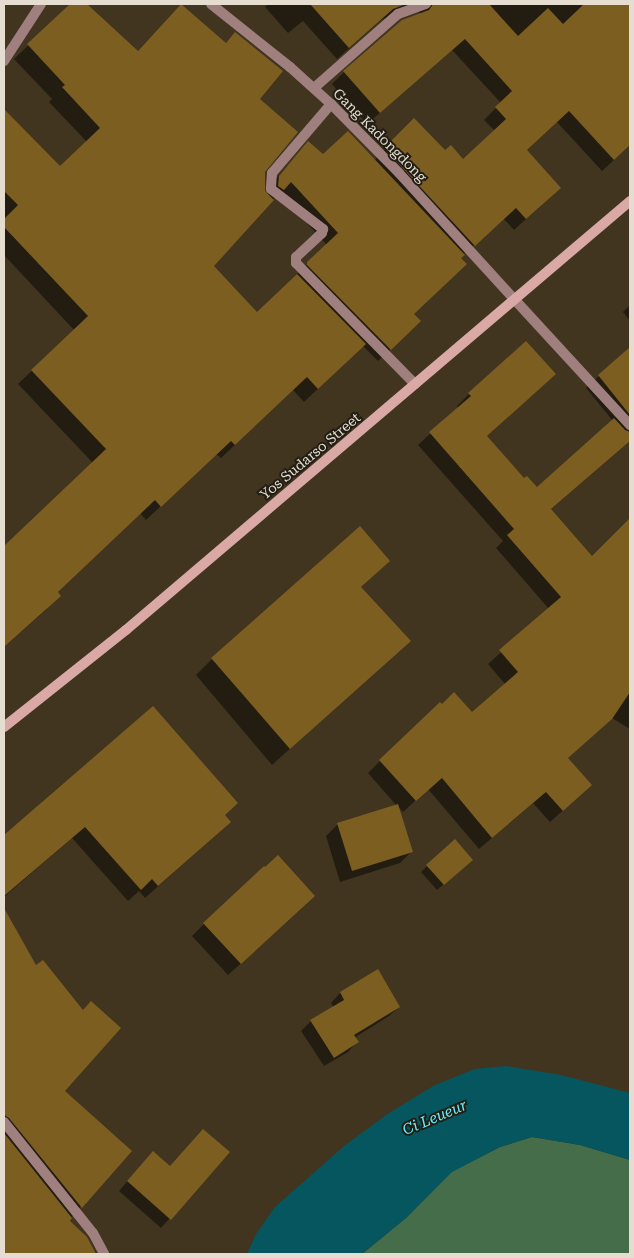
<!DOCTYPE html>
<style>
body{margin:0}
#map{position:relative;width:634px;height:1258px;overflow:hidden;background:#413520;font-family:"Roboto Serif",serif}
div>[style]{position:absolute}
.green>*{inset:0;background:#456d49}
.water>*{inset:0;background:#05565e}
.shadow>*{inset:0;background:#0007}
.building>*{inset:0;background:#7d5e21}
.lane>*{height:10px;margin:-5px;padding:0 5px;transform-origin:5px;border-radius:5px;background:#a0807f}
.street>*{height:10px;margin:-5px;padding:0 5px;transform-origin:5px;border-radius:5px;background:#a0807f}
.secondary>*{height:10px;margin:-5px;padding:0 5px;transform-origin:5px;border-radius:5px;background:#daa9a6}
span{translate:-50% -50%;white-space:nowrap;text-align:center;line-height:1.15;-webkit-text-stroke:4px #231e14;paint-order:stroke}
.street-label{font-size:14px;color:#e5ddd0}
.water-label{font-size:15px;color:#69edfc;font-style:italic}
.frame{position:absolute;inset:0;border:5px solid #e5ddd0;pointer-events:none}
</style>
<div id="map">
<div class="green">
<div style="clip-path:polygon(532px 1137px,580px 1145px,630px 1160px,630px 1254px,362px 1254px,406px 1218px,451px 1172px,500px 1147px)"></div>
</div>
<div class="water">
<div style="clip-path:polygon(506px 1066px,561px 1075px,630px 1093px,630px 1160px,580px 1145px,532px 1137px,500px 1147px,452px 1172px,406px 1218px,362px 1254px,247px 1254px,256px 1234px,275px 1207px,344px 1146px,389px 1113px,435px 1085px,475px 1069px)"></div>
</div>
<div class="shadow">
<div style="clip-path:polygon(evenodd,72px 4px,85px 4px,137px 52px,180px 5px,225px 44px,235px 33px,258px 100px,264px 172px,263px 192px,267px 195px,267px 189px,308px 143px,323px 156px,374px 161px,414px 119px,445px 152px,463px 160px,495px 131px,484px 120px,501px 103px,452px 50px,367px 124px,332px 84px,344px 72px,420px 14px,419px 11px,411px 9px,381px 20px,337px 59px,303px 21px,288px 33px,265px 7px,268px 4px,630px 4px,630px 145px,602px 171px,557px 122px,526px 151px,548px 199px,514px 230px,503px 218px,462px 256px,412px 314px,407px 333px,378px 361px,363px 346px,304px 402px,293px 390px,221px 458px,216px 454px,146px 520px,140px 513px,57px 593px,46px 610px,4px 647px,4px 548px,93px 463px,18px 384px,74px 330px,4px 255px,4px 111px,60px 168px,87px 142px,49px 102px,52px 99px,14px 59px,72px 4px,279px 193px,327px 245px,257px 313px,212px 266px,279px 193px)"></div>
<div style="clip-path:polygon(630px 305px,630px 321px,623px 312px)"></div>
<div style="clip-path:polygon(630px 348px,630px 441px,550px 510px,592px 558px,630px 520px,630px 729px,612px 718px,567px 758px,578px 797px,550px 822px,533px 803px,479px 849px,428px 789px,403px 812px,398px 806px,412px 851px,400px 863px,340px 882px,326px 836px,338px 824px,397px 806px,368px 773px,380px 761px,472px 714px,506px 685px,488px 664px,549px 609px,496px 548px,503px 541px,418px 445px,458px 408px,457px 406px,469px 394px,554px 374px,486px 437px,524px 480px,537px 489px,613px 421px,586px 388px)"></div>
<div style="clip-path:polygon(389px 561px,360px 588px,409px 641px,272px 765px,196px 675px,212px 659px)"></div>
<div style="clip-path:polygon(153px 708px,224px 815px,217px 834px,145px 898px,139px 891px,128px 901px,72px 838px,4px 897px,4px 836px)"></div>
<div style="clip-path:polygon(427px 866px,465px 866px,437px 890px,421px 872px)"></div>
<div style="clip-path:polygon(302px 908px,228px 975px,192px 936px,204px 924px)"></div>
<div style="clip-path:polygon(4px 911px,36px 967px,63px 1091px,130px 1151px,68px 1221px,92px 1249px,88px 1254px,4px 1254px)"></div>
<div style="clip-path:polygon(378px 971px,399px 1007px,389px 1016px,354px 1038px,357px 1042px,348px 1052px,324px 1066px,301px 1031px,311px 1021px,334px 1008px,331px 1003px,340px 993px)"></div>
<div style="clip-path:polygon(228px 1152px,161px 1228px,119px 1191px,144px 1162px,169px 1167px)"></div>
</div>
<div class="building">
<div style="clip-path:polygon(70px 4px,87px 4px,138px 51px,181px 4px,226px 43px,235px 32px,283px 71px,260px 99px,298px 132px,265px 172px,265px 191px,274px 200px,214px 266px,257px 312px,297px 274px,366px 344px,318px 389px,307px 377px,235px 445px,231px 441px,161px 507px,155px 500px,58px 592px,61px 596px,4px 647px,4px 546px,106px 449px,31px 370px,88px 316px,4px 227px,4px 219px,18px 205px,4px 191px,4px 109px,60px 166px,100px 128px,62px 87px,65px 85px,27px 44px)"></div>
<div style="clip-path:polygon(310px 4px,406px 4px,393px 9px,349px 48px)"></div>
<div style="clip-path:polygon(433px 4px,489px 4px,518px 36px,548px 8px,563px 24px,584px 4px,630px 4px,630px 145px,614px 160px,569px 111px,527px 150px,561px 188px,526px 219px,516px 208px,475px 246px,384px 148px,414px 118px,445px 150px,451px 145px,463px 159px,506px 119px,495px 107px,512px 91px,465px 39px,380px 113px,343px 71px,402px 20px,429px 10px)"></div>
<div style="clip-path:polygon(348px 131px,465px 255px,461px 258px,467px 264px,414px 314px,421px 321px,391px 350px,307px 265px,307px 262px,338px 233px,291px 182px,284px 190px,278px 186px,279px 176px,308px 141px,323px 154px)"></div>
<div style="clip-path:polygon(526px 341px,556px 374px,487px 436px,524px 478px,527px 476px,537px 487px,614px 418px,625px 430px,630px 432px,630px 441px,551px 509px,592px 556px,630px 518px,630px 692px,612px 719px,568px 758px,592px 785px,563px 811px,546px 792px,492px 838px,442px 778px,416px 801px,379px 760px,440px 702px,442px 704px,454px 692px,472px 712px,518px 672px,499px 650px,561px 597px,507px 535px,514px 529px,429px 432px,471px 396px,468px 393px)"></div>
<div style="clip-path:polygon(630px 347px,630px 415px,598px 375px)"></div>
<div style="clip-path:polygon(360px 526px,390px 561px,361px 587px,411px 641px,290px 749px,211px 658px)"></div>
<div style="clip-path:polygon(153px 706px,238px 803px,225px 815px,231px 822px,158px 886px,152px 879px,141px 890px,85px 827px,4px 896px,4px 835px)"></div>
<div style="clip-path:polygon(398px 804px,413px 852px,352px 871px,337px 823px)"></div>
<div style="clip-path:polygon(455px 839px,473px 860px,444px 885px,426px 865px)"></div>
<div style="clip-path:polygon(278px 855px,315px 896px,241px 964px,203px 923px,264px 866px,265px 867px)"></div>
<div style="clip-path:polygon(4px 908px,36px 965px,43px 960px,83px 1010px,91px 1001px,121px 1028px,65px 1091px,132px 1151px,82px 1208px,9px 1118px,4px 1115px)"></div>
<div style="clip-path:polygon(378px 969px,400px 1007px,354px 1035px,359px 1042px,334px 1058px,310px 1020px,344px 1000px,340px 992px)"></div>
<div style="clip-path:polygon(203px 1129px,230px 1152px,171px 1220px,127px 1181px,153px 1151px,170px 1166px)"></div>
<div style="clip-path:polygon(4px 1133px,72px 1218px,70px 1221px,87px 1237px,96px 1254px,4px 1254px)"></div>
</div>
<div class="lane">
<div style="left:515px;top:300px;width:170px;rotate:47.4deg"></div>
</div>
<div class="street">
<div style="left:211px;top:4px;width:101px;rotate:38.6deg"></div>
<div style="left:290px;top:67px;width:55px;rotate:42.1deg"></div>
<div style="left:331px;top:104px;width:97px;rotate:45.4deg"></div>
<div style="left:399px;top:173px;width:172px;rotate:47.6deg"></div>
<div style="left:4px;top:61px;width:68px;rotate:-57deg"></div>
<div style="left:314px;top:88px;width:112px;rotate:-41.4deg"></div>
<div style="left:398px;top:14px;width:30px;rotate:-20deg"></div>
<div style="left:331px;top:104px;width:91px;rotate:130.5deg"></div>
<div style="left:272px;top:173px;width:16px;rotate:94deg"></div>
<div style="left:271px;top:189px;width:66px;rotate:37.6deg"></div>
<div style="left:323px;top:229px;width:4px;rotate:104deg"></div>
<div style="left:322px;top:233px;width:35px;rotate:137deg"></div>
<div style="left:296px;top:257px;width:6px;rotate:90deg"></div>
<div style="left:296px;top:263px;width:170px;rotate:45.5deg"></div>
<div style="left:4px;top:1122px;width:142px;rotate:51.3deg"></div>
<div style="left:93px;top:1233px;width:24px;rotate:62deg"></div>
</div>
<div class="secondary">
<div style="left:4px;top:727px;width:156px;rotate:-38.5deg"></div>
<div style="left:126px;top:630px;width:662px;rotate:-40.4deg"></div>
</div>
<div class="street-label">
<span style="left:380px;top:135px;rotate:45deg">Gang Kadongdong</span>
<span style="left:310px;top:456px;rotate:-40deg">Yos Sudarso Street</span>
</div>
<div class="water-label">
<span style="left:435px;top:1118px;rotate:-23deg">Ci Leueur</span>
</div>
<div class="frame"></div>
</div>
